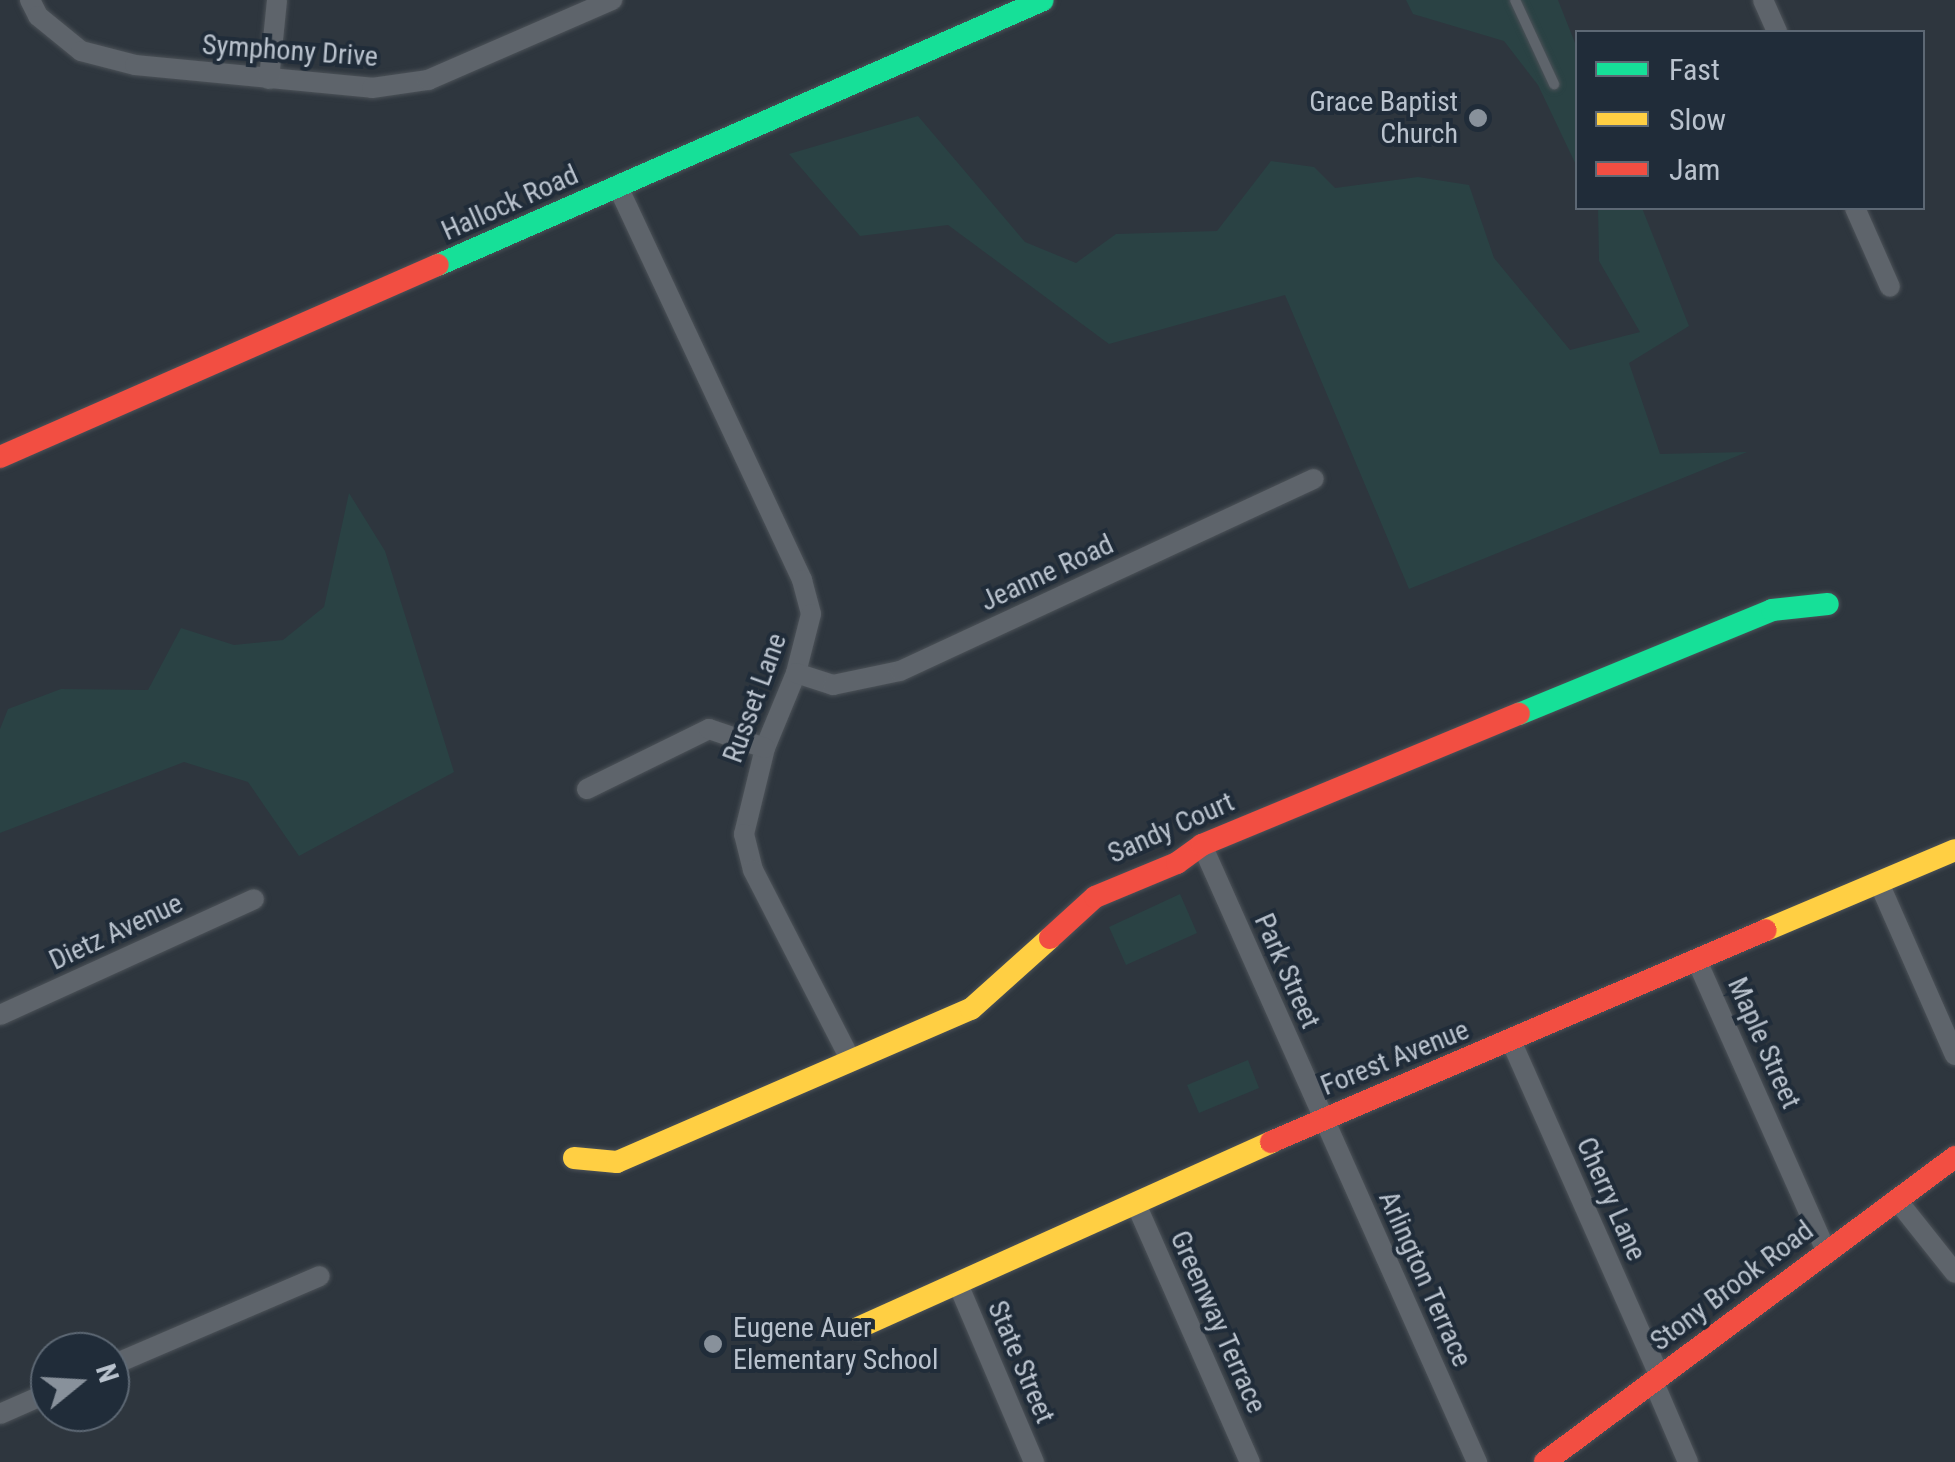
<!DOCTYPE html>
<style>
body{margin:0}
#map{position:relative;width:1955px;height:1462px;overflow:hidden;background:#2e363e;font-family:"Roboto Condensed",sans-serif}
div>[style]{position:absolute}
.green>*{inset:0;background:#2a4244}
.roads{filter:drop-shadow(0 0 2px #4c5258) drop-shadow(0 0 2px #4c5258)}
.lane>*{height:10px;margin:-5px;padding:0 5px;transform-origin:5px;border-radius:5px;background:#5e646b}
.street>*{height:20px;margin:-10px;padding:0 10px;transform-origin:10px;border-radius:10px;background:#5e646b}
.fast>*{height:22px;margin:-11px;padding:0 11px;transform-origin:11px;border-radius:11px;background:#16e098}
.slow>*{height:22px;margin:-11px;padding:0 11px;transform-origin:11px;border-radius:11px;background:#ffcf43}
.jam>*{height:22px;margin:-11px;padding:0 11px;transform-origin:11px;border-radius:11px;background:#f24e42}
.dots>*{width:28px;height:28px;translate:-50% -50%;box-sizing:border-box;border:5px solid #202c39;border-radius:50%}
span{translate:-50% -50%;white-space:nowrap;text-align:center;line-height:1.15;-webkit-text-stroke:8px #202c39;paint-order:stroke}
.street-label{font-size:28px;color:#b9c2cd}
.poi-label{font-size:28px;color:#b9c2cd}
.right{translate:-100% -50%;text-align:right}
.left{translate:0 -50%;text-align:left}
.legend{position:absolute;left:1575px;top:30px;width:350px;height:180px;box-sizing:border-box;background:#202c39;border:2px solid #5d6874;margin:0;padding:12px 18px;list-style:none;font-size:30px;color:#b9c2cd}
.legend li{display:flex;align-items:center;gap:20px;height:50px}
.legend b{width:50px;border:2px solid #5d6874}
.north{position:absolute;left:30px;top:1332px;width:100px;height:100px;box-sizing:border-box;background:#202c39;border:2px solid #5d6874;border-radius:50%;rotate:72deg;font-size:28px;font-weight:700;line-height:40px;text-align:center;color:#b9c2cd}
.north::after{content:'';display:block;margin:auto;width:35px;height:45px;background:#88919b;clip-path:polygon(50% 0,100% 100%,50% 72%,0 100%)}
</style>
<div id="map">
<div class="green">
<div style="clip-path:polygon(1406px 0,1558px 0,1577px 48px,1577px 167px,1538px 85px,1504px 41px,1413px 14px)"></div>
<div style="clip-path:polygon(918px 116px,1025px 242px,1076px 263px,1116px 234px,1217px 231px,1271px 161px,1314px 167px,1335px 188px,1418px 177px,1469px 185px,1494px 258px,1570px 350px,1640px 332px,1599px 261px,1598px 208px,1642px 208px,1689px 326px,1629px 363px,1660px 454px,1747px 452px,1409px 589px,1285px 295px,1109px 344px,948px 225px,860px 236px,789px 154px)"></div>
<div style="clip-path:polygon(349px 493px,385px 551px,454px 772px,299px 856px,248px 782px,184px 762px,0 833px,0 729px,8px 709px,61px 689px,148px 690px,181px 628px,234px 645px,283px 640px,324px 607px)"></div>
<div style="clip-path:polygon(1180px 894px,1197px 933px,1126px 965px,1109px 927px)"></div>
<div style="clip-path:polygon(1248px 1060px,1259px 1088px,1199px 1113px,1187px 1085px)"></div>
</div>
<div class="roads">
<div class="lane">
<div style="left:1515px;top:0;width:93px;rotate:65.1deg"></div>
</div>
<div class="street">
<div style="left:30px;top:0;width:18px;rotate:63deg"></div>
<div style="left:38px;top:16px;width:55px;rotate:39.1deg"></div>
<div style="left:81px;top:51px;width:56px;rotate:14.5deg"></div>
<div style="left:135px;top:65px;width:238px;rotate:5.5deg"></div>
<div style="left:372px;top:88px;width:57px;rotate:-8.1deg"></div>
<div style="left:428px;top:80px;width:201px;rotate:-23.5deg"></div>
<div style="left:1763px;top:0;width:35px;rotate:66deg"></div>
<div style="left:269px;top:79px;width:79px;rotate:-84.2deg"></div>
<div style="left:619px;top:189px;width:432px;rotate:64.9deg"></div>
<div style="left:802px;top:580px;width:35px;rotate:75deg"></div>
<div style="left:811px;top:614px;width:61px;rotate:104.3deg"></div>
<div style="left:796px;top:673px;width:81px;rotate:112.5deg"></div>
<div style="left:765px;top:748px;width:89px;rotate:103.7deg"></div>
<div style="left:744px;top:834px;width:37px;rotate:76deg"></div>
<div style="left:753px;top:870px;width:215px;rotate:62.8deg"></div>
<div style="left:1855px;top:208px;width:86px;rotate:66.1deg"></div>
<div style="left:796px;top:673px;width:39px;rotate:18deg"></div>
<div style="left:833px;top:685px;width:68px;rotate:-11.8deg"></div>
<div style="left:900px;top:671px;width:456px;rotate:-24.9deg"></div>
<div style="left:587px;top:789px;width:136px;rotate:-26.2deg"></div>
<div style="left:709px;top:729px;width:59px;rotate:18.7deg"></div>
<div style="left:1202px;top:845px;width:676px;rotate:65.98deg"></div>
<div style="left:1879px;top:883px;width:188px;rotate:66.2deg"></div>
<div style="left:1697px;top:961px;width:320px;rotate:66deg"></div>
<div style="left:0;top:1015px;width:279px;rotate:-24.5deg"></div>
<div style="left:1512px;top:1043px;width:365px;rotate:66.1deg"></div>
<div style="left:1897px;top:1200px;width:93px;rotate:51.5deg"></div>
<div style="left:1136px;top:1204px;width:282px;rotate:66.2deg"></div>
<div style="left:958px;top:1284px;width:194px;rotate:66.9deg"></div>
<div style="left:110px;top:1366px;width:228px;rotate:-23.2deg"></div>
<div style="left:1654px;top:1383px;width:86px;rotate:66.7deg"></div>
<div style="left:0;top:1414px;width:55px;rotate:-23.7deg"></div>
</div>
<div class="fast">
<div style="left:438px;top:265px;width:660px;rotate:-23.65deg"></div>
<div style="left:1519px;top:714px;width:274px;rotate:-22.3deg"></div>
<div style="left:1772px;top:610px;width:56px;rotate:-6.1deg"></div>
</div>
<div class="slow">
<div style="left:1766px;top:930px;width:205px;rotate:-22.9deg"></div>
<div style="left:574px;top:1158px;width:43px;rotate:5.3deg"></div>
<div style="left:617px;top:1162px;width:386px;rotate:-23.4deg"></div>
<div style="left:971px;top:1009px;width:106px;rotate:-41.9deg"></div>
<div style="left:860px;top:1327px;width:451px;rotate:-24.2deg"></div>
</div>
<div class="jam">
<div style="left:0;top:457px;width:478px;rotate:-23.7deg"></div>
<div style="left:1050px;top:938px;width:61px;rotate:-42.3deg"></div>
<div style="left:1095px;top:897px;width:89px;rotate:-22.5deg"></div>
<div style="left:1177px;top:863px;width:31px;rotate:-36deg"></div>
<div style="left:1202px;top:845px;width:343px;rotate:-22.5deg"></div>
<div style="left:1271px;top:1142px;width:538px;rotate:-23.18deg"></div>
<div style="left:1545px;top:1462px;width:511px;rotate:-36.65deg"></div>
</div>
</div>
<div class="dots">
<div style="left:1478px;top:118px;background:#88919b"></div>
<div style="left:713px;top:1344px;background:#88919b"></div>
</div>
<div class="street-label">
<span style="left:290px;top:51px;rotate:4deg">Symphony Drive</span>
<span style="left:510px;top:203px;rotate:-24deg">Hallock Road</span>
<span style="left:1047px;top:573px;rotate:-25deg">Jeanne Road</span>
<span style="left:755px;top:698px;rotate:-70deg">Russet Lane</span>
<span style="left:1171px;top:828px;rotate:-24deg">Sandy Court</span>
<span style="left:116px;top:932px;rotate:-25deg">Dietz Avenue</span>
<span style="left:1287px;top:971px;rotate:66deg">Park Street</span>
<span style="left:1764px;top:1043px;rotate:66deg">Maple Street</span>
<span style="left:1395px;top:1058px;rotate:-22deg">Forest Avenue</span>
<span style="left:1611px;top:1199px;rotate:66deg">Cherry Lane</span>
<span style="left:1425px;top:1279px;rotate:66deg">Arlington Terrace</span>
<span style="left:1732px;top:1286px;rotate:-37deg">Stony Brook Road</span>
<span style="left:1218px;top:1322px;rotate:66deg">Greenway Terrace</span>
<span style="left:1021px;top:1362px;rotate:67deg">State Street</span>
</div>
<div class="poi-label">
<span class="right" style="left:1458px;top:118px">Grace Baptist<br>Church</span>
<span class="left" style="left:733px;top:1344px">Eugene Auer<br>Elementary School</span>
</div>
<ul class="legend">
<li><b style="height:12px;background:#16e098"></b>Fast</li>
<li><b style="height:12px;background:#ffcf43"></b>Slow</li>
<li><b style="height:12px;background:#f24e42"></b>Jam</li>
</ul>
<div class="north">N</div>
</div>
